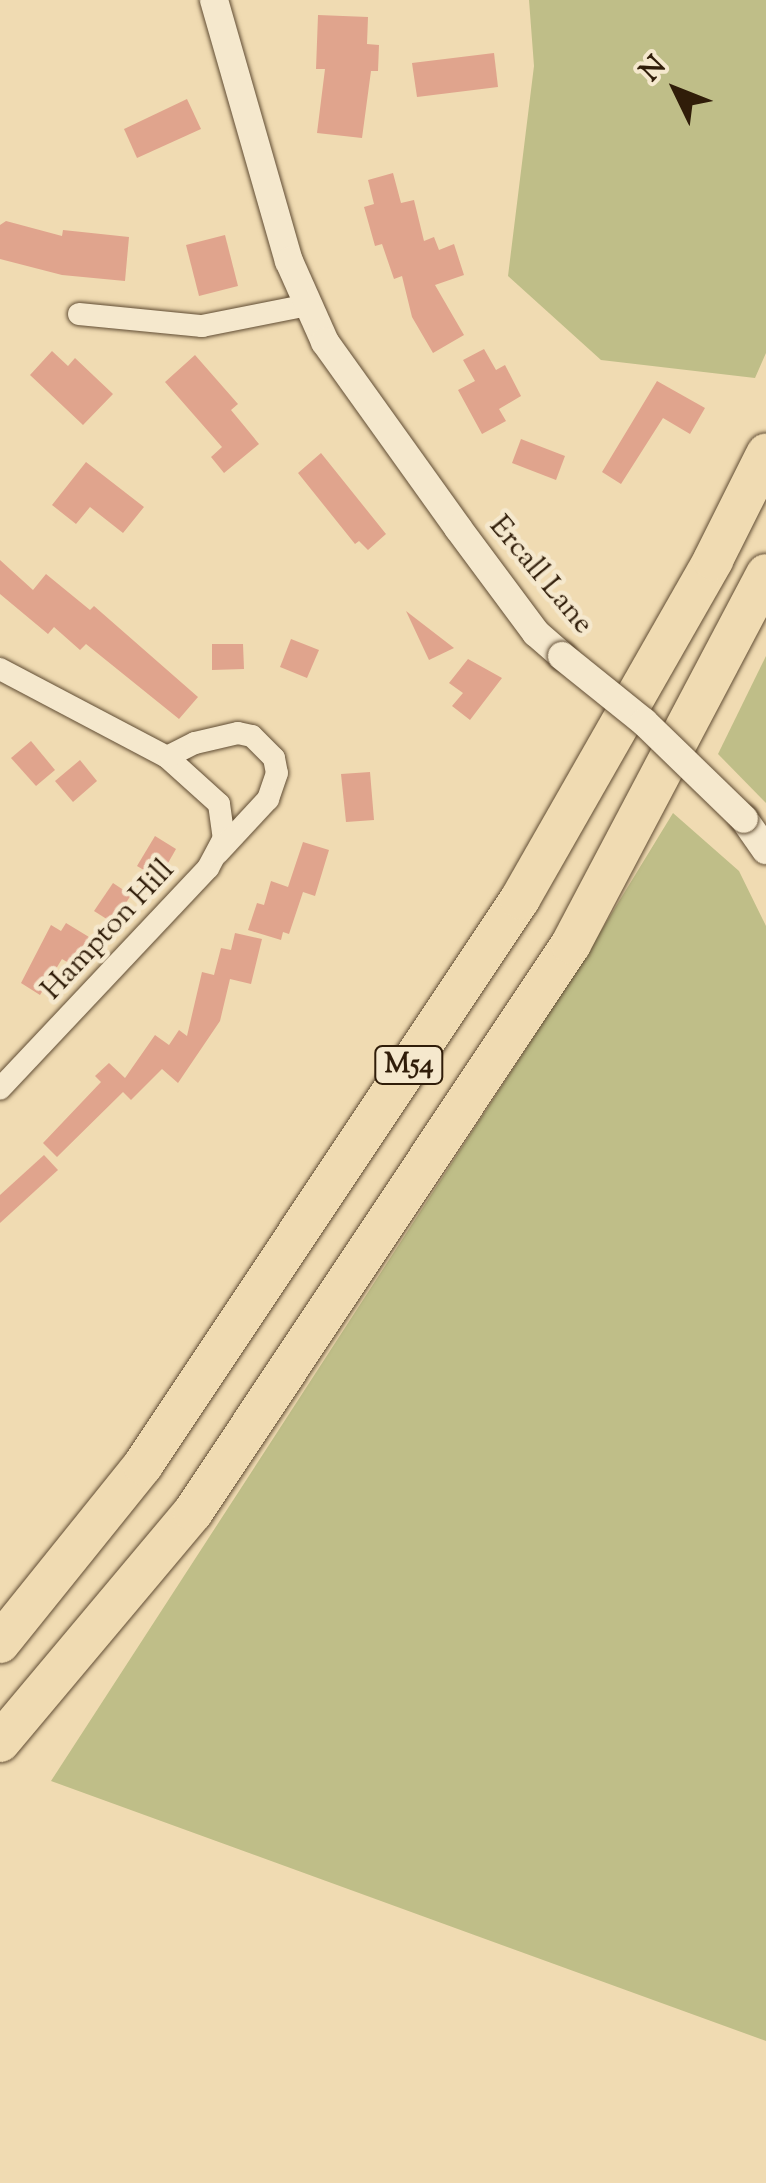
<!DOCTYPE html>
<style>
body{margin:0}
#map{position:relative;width:766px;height:2183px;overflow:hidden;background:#f0dbb2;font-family:"Sorts Mill Goudy",serif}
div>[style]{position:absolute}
.green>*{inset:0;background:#bfbe88}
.building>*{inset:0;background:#e0a48d}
.roads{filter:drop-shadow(0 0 2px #604c33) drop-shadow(0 0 2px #604c33)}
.minor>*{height:22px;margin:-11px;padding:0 11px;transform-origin:11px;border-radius:11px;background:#f5e8cd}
.tertiary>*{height:28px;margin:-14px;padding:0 14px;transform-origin:14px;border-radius:14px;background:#f5e8cd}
.motorway>*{height:40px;margin:-20px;padding:0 20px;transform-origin:20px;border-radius:20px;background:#f0dbb2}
.bridges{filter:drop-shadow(0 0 2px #604c33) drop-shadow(0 0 2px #604c33)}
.tertiary-bridge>*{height:28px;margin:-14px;padding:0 14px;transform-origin:14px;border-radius:14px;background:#f5e8cd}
span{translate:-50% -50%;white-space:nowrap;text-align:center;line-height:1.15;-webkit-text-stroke:9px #f5e8cd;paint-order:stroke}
.shield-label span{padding:2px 8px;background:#f5e8cd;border:2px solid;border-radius:8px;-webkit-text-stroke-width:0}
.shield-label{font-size:28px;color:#301d09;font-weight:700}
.street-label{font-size:30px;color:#301d09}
.north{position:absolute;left:626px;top:40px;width:100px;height:100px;-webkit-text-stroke:8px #f5e8cd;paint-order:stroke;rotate:313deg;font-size:28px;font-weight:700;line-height:40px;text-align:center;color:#301d09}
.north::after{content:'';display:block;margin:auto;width:35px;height:45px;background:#301d09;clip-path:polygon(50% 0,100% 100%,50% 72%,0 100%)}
</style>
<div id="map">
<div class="green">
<div style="clip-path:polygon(529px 0,766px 0,766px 353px,755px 378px,601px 360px,508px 276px,534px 66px)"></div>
<div style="clip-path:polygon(766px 656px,766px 803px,718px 754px)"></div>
<div style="clip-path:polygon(673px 813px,739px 871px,766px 926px,766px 2041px,51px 1781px,577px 970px)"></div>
</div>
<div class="building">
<div style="clip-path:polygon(318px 15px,368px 17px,367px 44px,379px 45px,378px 71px,371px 71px,362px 138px,317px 133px,325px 69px,316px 69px)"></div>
<div style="clip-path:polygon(494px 53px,498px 87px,417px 97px,412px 63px)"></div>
<div style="clip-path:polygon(187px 99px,201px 129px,137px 158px,124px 129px)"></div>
<div style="clip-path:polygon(393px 173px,401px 203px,414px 200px,424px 241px,434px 237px,439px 250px,454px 244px,464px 275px,435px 285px,464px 335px,433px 353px,412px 317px,402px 276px,394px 279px,382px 244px,375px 246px,364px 207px,374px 204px,368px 180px)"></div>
<div style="clip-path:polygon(6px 221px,62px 236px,63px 230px,129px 237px,125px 281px,62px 275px,0 259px,0 225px)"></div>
<div style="clip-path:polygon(225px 235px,238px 286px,199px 296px,186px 245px)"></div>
<div style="clip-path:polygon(484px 349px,496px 370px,505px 365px,521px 396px,499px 409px,506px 421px,482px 434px,458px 390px,475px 381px,463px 360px)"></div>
<div style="clip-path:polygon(52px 351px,68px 366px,75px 358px,113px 394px,83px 425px,30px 375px)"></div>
<div style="clip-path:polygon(195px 355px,238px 404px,231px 410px,259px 444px,224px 473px,211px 457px,222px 447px,165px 382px)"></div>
<div style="clip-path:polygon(657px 381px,705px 408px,690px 434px,663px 418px,621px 484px,602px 472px)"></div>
<div style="clip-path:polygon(521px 439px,565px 456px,556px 480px,512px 463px)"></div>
<div style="clip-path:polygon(321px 453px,386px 534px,368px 550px,359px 541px,355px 544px,298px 473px)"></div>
<div style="clip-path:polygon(86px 462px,144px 507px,123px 533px,90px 507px,76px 524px,52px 505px)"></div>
<div style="clip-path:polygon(0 560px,33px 590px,46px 574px,90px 610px,94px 606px,198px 697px,179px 719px,86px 644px,80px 650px,54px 627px,48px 634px,0 594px)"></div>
<div style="clip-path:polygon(406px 611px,454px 648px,429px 660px)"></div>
<div style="clip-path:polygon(291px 639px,319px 650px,307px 678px,280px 667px)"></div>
<div style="clip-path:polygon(212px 644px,243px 644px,244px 669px,212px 670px)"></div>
<div style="clip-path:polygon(468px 659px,502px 678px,470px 720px,452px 706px,463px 693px,449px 683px)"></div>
<div style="clip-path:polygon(31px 741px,55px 770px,36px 786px,11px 758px)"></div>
<div style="clip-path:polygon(80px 760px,97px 781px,73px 802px,55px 781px)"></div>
<div style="clip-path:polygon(370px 772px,374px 820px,346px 822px,341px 774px)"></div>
<div style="clip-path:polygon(155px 836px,176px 849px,159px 879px,137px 866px)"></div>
<div style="clip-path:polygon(303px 842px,329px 850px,315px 896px,303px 892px,289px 934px,283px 932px,281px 940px,248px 930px,257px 903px,264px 905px,271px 881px,288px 887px)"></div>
<div style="clip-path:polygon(113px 883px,131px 895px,113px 923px,94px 911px)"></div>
<div style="clip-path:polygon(66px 923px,89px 937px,72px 965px,62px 959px,40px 995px,21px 983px,51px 925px,61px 931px)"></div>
<div style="clip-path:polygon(235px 933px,262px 939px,251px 984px,230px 979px,220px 1021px,178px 1083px,162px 1069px,131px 1100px,123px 1092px,57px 1157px,43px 1143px,101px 1082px,95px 1076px,109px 1063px,125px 1078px,155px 1035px,169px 1045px,179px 1030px,187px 1036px,202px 972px,214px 975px,221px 948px,231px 950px)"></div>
<div style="clip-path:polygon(44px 1155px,58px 1170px,0 1223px,0 1195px)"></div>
</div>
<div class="roads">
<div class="minor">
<div style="left:79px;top:314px;width:124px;rotate:5.6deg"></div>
<div style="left:202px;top:326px;width:108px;rotate:-11.2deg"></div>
<div style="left:0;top:669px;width:189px;rotate:27.8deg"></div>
<div style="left:167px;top:757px;width:70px;rotate:42.1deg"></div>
<div style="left:219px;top:804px;width:34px;rotate:82deg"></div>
<div style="left:224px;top:838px;width:34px;rotate:118deg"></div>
<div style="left:208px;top:868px;width:303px;rotate:133.3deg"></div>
<div style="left:167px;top:757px;width:31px;rotate:-27deg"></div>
<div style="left:195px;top:743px;width:44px;rotate:-13.1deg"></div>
<div style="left:238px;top:733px;width:14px;rotate:12deg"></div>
<div style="left:252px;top:736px;width:31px;rotate:45deg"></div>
<div style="left:274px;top:758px;width:15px;rotate:79deg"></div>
<div style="left:277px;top:773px;width:28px;rotate:109deg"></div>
<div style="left:268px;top:799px;width:74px;rotate:132.8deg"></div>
</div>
<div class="tertiary">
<div style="left:214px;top:0;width:272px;rotate:74deg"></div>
<div style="left:289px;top:261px;width:89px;rotate:66deg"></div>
<div style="left:325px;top:342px;width:229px;rotate:54.4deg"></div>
<div style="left:458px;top:528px;width:131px;rotate:53.4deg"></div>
<div style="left:536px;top:633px;width:35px;rotate:41deg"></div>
<div style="left:744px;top:819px;width:38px;rotate:55deg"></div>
</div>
<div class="motorway">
<div style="left:0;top:1643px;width:228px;rotate:-51.2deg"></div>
<div style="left:143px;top:1465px;width:680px;rotate:-56.33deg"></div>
<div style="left:520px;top:899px;width:390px;rotate:-60.3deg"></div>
<div style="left:713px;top:560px;width:119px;rotate:-63.4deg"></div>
<div style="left:0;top:1742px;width:300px;rotate:-50deg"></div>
<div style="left:193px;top:1512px;width:682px;rotate:-56.36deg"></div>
<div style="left:571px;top:944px;width:418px;rotate:-62.2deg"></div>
</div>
</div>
<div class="bridges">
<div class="tertiary-bridge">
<div style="left:562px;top:656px;width:105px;rotate:38.8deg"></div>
<div style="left:644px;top:722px;width:139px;rotate:44.1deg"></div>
</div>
</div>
<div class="shield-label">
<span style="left:409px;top:1065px">M54</span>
</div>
<div class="street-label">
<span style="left:540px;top:576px;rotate:50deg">Ercall Lane</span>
<span style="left:109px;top:931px;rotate:-47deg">Hampton Hill</span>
</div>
<div class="north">N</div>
</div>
